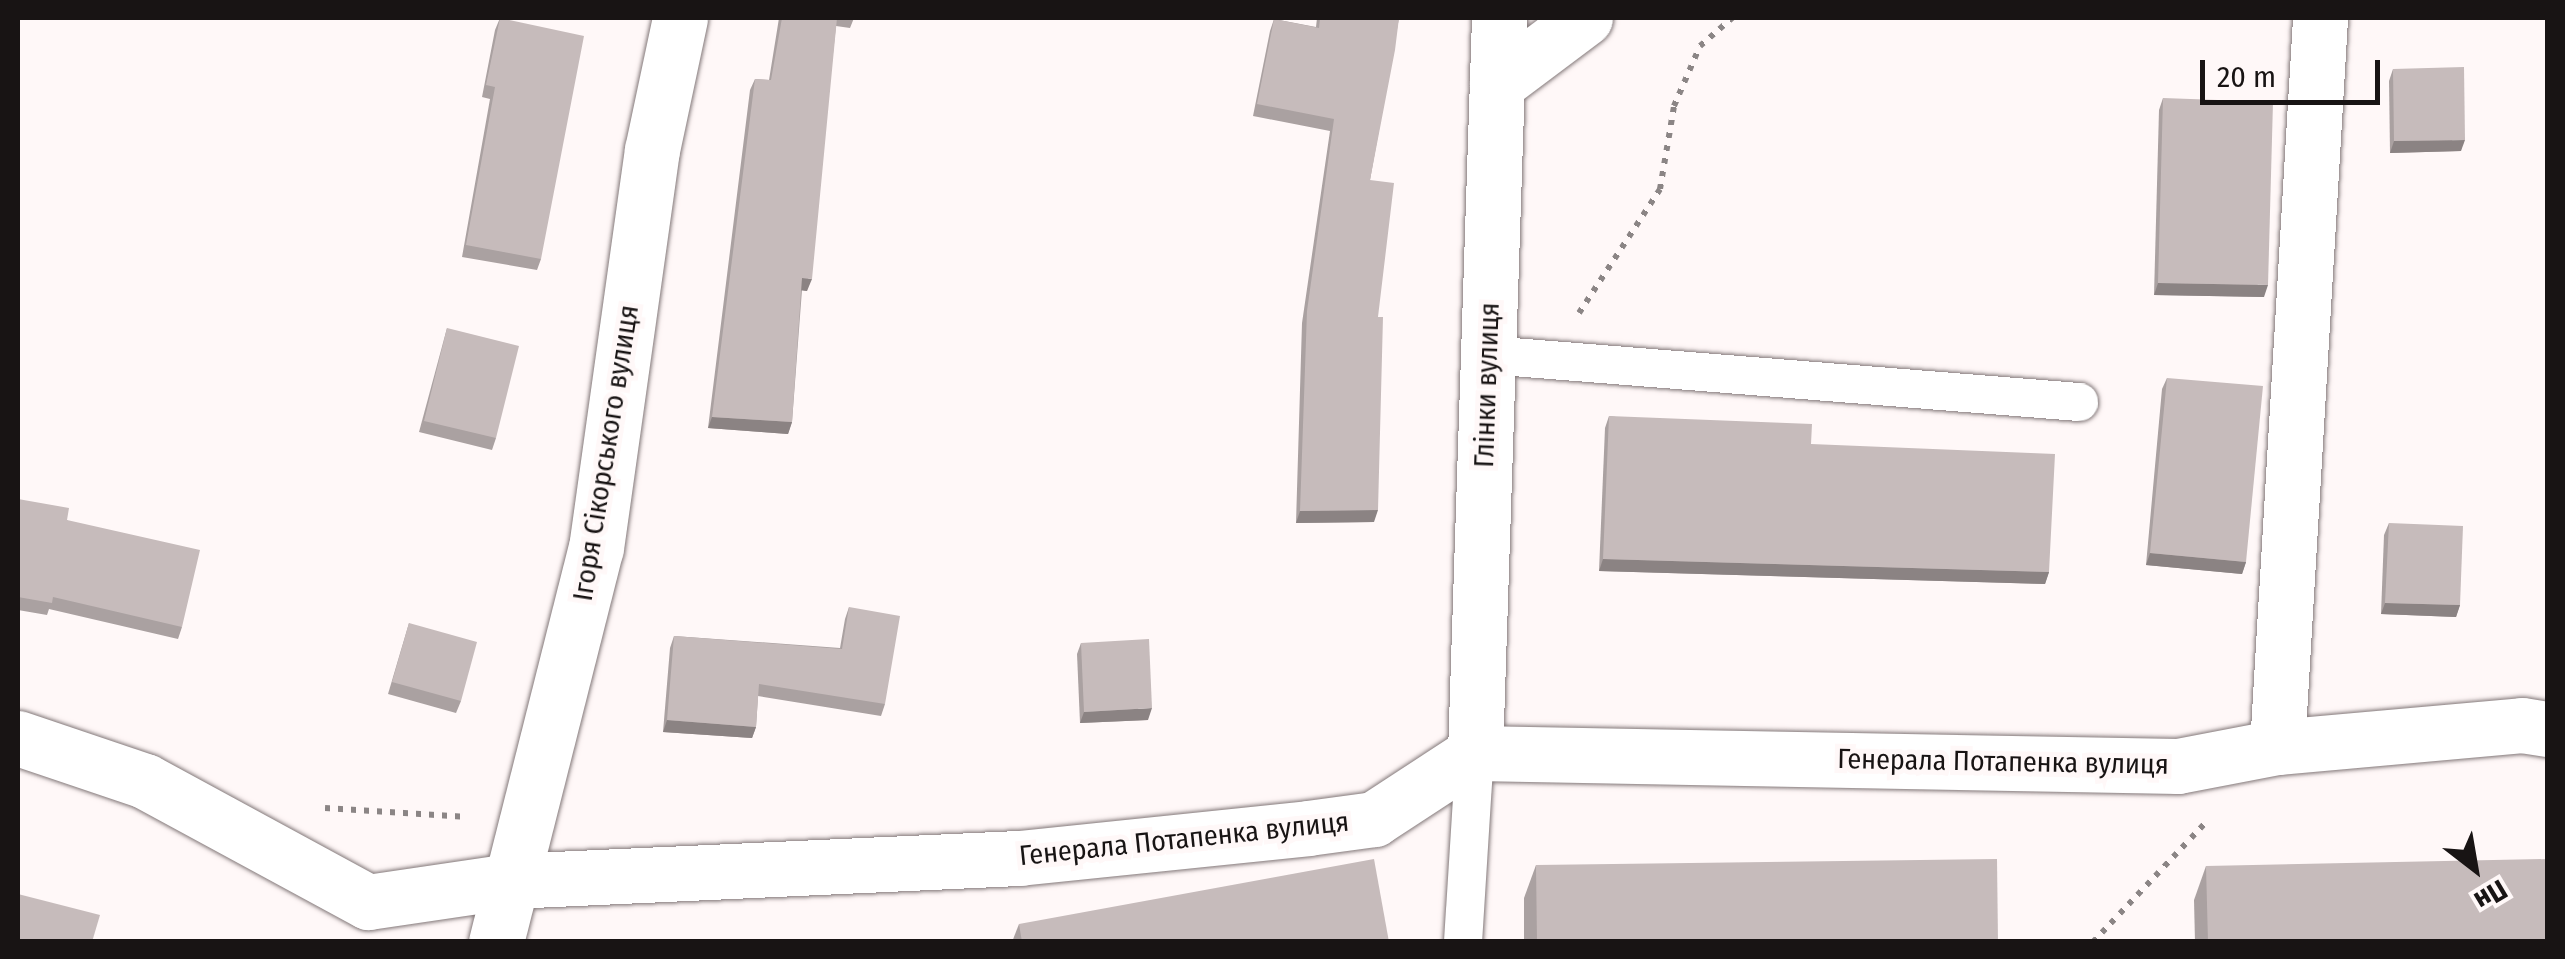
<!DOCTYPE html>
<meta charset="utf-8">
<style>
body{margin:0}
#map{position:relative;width:2565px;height:959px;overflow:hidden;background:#fff8f8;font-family:"Fira Sans Condensed",sans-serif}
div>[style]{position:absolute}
.path>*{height:6px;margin-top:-3px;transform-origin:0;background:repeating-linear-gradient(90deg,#8b8585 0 5px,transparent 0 13px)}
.roads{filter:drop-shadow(0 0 2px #837879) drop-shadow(0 0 2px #837879)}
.lane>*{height:38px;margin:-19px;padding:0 19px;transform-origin:19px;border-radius:19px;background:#fff}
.street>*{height:55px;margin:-27.5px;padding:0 27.5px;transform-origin:27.5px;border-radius:27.5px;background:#fff}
.wall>*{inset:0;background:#aaa1a1}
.shaded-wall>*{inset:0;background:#8b8383}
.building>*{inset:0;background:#c6bbbb}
span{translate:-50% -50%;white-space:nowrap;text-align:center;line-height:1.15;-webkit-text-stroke:10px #fff8f8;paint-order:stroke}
.street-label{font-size:28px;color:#181414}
.frame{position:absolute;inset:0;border:20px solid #181414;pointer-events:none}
.north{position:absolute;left:2425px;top:819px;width:100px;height:100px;-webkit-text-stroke:8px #fff8f8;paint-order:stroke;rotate:149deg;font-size:28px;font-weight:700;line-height:40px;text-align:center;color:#181414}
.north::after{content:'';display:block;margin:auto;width:35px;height:45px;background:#181414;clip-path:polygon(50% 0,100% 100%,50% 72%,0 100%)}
.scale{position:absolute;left:2200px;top:60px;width:180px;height:45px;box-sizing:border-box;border:5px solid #181414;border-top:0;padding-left:12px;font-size:30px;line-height:35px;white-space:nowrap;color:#181414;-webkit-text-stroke:8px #fff8f8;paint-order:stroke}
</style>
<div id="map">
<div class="path">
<div style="left:1579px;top:313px;width:148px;rotate:-56.8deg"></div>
<div style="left:1660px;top:189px;width:84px;rotate:-80.4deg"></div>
<div style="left:1674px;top:106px;width:65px;rotate:-66.6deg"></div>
<div style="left:1700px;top:46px;width:43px;rotate:-41.2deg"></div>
<div style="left:325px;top:808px;width:143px;rotate:3.6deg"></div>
<div style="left:2093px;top:942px;width:166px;rotate:-46.7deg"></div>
</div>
<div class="roads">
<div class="lane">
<div style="left:1488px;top:355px;width:593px;rotate:4.55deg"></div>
<div style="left:1463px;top:942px;width:189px;rotate:-86.4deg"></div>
</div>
<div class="street">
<div style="left:1497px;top:84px;width:110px;rotate:-36.9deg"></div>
<div style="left:18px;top:738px;width:134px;rotate:18.7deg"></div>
<div style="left:145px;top:781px;width:254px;rotate:28.5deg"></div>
<div style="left:368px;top:902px;width:144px;rotate:-8.4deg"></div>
<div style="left:510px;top:881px;width:510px;rotate:-2.59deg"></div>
<div style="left:1019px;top:858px;width:291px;rotate:-5.9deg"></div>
<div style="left:1308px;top:828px;width:67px;rotate:-7.8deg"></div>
<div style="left:1374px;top:819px;width:121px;rotate:-33.2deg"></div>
<div style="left:1475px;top:753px;width:703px;rotate:1.06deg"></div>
<div style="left:2178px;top:766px;width:101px;rotate:-10.9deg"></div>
<div style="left:2277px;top:747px;width:246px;rotate:-5.1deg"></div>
<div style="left:2522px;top:725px;width:26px;rotate:9deg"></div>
<div style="left:2277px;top:747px;width:730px;rotate:-86.62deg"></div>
<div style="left:1475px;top:753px;width:735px;rotate:-88.13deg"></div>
<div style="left:496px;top:942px;width:406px;rotate:-75.8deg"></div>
<div style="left:596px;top:548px;width:402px;rotate:-82deg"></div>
<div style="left:652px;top:150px;width:135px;rotate:-78deg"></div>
</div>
</div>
<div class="wall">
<div style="clip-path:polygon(500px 18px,541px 259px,537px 270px,462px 257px,490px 99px,482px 97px,495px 30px)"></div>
<div style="clip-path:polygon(779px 18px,854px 18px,850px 28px,836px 26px,807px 291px,802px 290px,792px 422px,788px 434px,708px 428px,750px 90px,755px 79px,769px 80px)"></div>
<div style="clip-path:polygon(1317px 18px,1399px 18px,1370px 180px,1378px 317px,1374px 522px,1296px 523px,1302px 323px,1330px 131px,1253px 116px,1270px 31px,1274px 19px,1316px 27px)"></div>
<div style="clip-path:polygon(2393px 69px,2461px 151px,2390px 153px,2389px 81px)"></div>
<div style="clip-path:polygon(2163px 98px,2264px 297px,2154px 295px,2159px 110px)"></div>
<div style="clip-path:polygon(447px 328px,496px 438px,492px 450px,419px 432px)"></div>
<div style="clip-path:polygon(2167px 378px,2246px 562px,2242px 574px,2146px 565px,2162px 389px)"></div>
<div style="clip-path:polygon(1609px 416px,1811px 444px,2049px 572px,2045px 584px,1599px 571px,1605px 428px)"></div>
<div style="clip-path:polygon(18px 499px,67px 520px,182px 627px,178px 639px,49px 609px,47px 615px,18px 610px)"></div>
<div style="clip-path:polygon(2389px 523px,2460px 605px,2456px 617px,2381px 614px,2384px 535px)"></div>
<div style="clip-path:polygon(849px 607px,885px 704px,881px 716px,758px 696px,756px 727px,752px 738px,663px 732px,670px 648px,674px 636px,840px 648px,845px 619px)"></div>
<div style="clip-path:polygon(409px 623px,461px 701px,456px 713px,388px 694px)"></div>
<div style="clip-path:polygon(1081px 643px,1148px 720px,1080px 723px,1077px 654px)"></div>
<div style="clip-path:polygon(1536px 865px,1998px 942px,1524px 942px,1524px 898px)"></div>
<div style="clip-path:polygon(2206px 866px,2548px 942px,2195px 942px,2194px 900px)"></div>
<div style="clip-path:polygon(1019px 924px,1389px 942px,1012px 942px)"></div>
</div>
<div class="shaded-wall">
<div style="clip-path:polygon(2465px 140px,2461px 151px,2390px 153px,2394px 141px)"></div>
<div style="clip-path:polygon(802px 278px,812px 279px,807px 291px,798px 290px)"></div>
<div style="clip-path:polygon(2158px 283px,2268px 285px,2264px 297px,2154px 295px)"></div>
<div style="clip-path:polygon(712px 417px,792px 422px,788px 434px,708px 428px)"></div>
<div style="clip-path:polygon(1378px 510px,1374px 522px,1296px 523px,1300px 511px)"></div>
<div style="clip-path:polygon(2150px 553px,2246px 562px,2242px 574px,2146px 565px)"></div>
<div style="clip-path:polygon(1603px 559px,2049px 572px,2045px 584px,1599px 571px)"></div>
<div style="clip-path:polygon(2385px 603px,2460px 605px,2456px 617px,2381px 614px)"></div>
<div style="clip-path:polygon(1152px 708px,1148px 720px,1080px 723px,1084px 712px)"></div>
<div style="clip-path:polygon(667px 720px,756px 727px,752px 738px,663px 732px)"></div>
</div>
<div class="building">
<div style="clip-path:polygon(500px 18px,584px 36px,541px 259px,466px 245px,495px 87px,486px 85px)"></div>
<div style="clip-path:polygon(782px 18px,837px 18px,812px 279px,802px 278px,792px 422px,712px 417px,755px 79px,771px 80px)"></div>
<div style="clip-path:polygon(1320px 18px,1399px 18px,1395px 50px,1370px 180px,1394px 183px,1378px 317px,1383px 317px,1378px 510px,1300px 511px,1307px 311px,1334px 119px,1257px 104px,1274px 19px,1319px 28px)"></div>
<div style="clip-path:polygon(2464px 67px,2465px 140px,2394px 141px,2393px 69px)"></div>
<div style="clip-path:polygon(2163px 98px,2273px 102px,2268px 285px,2158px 283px)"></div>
<div style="clip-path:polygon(447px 328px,519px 346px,496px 438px,424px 421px)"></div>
<div style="clip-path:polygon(2167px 378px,2263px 386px,2246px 562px,2150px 553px)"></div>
<div style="clip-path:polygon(1609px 416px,1812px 424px,1811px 444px,2055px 454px,2049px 572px,1603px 559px)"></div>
<div style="clip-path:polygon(18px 499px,69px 508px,67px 520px,200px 550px,182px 627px,53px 597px,52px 603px,18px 597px)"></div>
<div style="clip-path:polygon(2389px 523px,2463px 526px,2460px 605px,2385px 603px)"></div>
<div style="clip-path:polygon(849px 607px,900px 616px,885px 704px,759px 684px,756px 727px,667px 720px,674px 636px,842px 649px)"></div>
<div style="clip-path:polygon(409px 623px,477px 642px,461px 701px,392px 682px)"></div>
<div style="clip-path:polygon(1149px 639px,1152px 708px,1084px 712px,1081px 643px)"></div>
<div style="clip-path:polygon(1374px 859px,1389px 942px,1022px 942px,1019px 924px)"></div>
<div style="clip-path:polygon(1997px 859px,1998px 942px,1537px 942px,1536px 865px)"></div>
<div style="clip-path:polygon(2548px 859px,2548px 942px,2208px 942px,2206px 866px)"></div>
<div style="clip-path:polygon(18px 894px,100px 915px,92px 942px,18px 942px)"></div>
</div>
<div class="street-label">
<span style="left:1487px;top:385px;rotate:-88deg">Глінки вулиця</span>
<span style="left:606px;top:453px;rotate:-81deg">Ігоря Сікорського вулиця</span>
<span style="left:2003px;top:762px;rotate:1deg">Генерала Потапенка вулиця</span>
<span style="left:1184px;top:839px;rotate:-6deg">Генерала Потапенка вулиця</span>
</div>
<div class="frame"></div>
<div class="north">Пн</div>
<div class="scale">20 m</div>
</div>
